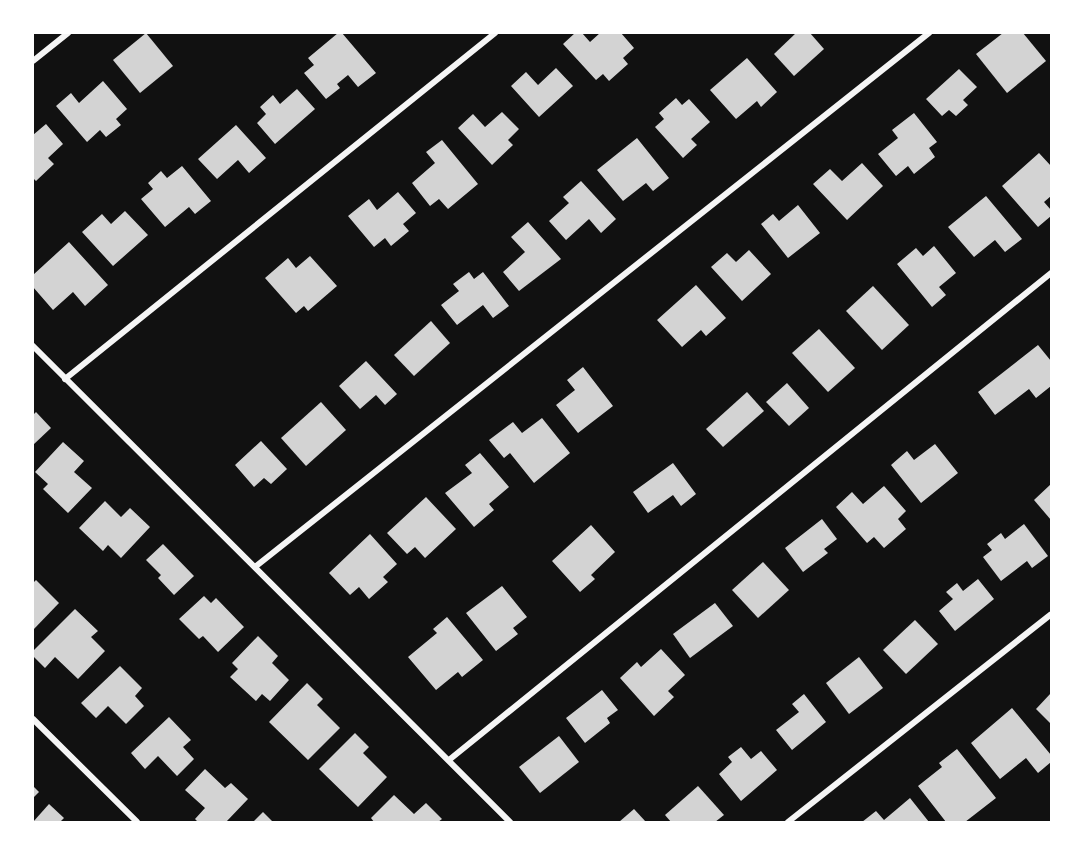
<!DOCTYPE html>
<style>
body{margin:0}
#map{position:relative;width:1084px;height:855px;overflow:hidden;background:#111;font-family:"Libre Baskerville",serif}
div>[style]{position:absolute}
.building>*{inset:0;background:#d3d3d3}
.minor>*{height:6px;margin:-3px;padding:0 3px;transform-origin:3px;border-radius:3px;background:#f5f5f5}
span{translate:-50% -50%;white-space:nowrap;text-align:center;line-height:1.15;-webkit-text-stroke:4.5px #fff;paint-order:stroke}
.frame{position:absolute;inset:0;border:34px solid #fff;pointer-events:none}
</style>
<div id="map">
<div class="building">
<div style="clip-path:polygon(146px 33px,173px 66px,140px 93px,113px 60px)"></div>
<div style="clip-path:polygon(338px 33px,342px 33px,376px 73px,358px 87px,348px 75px,337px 84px,340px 88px,326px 99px,304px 73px,314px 65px,308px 58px)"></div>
<div style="clip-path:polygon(575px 33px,582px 33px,590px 42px,600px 33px,621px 33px,634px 48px,623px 58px,628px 64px,609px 81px,603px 74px,596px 80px,563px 44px)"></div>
<div style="clip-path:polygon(796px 33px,810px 33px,824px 49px,794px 76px,774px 54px)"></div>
<div style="clip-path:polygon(1003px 33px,1023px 33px,1046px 61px,1007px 93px,976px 54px)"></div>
<div style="clip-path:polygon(747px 58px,777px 92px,761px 107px,757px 101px,736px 119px,710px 90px)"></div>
<div style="clip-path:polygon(556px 68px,573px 86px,539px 117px,511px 86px,526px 72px,538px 85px)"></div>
<div style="clip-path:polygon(959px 69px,977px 87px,963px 100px,968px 105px,956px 116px,949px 110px,942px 116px,926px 99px)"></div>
<div style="clip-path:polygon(103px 81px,127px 109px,116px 119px,121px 125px,106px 137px,100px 130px,87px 142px,56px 106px,71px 93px,79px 103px)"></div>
<div style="clip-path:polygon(297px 89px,315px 109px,275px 144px,257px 123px,266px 114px,260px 107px,273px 95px,280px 104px)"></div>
<div style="clip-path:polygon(676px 98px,682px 105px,689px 99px,710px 122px,691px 139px,697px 145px,683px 158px,655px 127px,664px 119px,659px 113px)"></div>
<div style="clip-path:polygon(502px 112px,519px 129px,508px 140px,513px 145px,492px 165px,458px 128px,473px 114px,485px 127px)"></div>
<div style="clip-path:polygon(914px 113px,937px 142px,929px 148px,935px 157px,914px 174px,908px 166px,896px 176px,878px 154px,898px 138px,892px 130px)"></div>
<div style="clip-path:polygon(46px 124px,63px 144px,48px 158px,54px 164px,36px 181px,33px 178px,33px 135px)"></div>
<div style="clip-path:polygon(236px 125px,266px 158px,249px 173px,238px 160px,217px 179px,198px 159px)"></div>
<div style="clip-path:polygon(637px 138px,669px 178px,653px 191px,646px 183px,623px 201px,597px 170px)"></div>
<div style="clip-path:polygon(442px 140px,478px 184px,448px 209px,439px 199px,430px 206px,412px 183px,435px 163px,426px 152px)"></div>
<div style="clip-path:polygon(1039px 153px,1051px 166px,1051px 196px,1044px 202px,1051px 210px,1051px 216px,1038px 227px,1002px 186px)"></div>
<div style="clip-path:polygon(862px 163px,883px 186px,847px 220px,813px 184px,830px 169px,842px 181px)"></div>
<div style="clip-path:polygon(182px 166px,211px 201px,195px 214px,189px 207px,165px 227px,141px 199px,153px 189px,148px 183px,161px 171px,167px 178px)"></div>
<div style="clip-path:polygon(581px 181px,616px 219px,601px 233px,589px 219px,566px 240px,549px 221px,569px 203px,563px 197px)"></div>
<div style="clip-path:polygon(398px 192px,416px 213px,403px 224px,409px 231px,391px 246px,385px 238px,374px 247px,348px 216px,369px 199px,377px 210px)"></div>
<div style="clip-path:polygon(986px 196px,1022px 239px,1005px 252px,995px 240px,974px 257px,948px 227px)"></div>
<div style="clip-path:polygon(798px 205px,820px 233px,788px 258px,761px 224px,773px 214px,779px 221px)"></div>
<div style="clip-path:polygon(125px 211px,148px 235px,113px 266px,82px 232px,102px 214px,111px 224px)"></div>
<div style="clip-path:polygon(528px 222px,561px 259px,519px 291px,503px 272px,525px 252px,511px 237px)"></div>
<div style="clip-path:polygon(69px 242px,108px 285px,85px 306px,73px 292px,53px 310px,33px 287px,33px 275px)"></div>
<div style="clip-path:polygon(934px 246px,956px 273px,939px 287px,946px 295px,932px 307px,897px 264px,916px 248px,923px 256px)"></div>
<div style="clip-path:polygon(749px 250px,771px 274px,742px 301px,711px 267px,727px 253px,736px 262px)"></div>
<div style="clip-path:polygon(310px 256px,337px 286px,308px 311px,304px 306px,296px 313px,265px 278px,288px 258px,296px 268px)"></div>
<div style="clip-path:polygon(469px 272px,474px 279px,483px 272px,509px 306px,493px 318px,483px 305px,457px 325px,441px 305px,459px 291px,453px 284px)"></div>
<div style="clip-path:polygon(696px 285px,726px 318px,706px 336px,701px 330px,682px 347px,657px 320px)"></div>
<div style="clip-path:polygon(873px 286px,909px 325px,882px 350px,846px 311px)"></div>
<div style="clip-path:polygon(431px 321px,450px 343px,414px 376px,394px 355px)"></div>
<div style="clip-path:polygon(819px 329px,855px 368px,828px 392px,792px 353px)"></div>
<div style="clip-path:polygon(1038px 345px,1051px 361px,1051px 386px,1036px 398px,1029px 389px,995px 415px,978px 392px)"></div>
<div style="clip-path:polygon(366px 361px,397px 394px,385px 405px,376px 395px,360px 409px,339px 386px)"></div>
<div style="clip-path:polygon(583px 367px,613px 406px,578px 433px,556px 405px,575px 390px,567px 380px)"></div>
<div style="clip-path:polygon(787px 383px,809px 408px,789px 426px,766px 402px)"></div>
<div style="clip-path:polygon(747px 392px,764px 411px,723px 447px,706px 429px)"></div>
<div style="clip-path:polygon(321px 402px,346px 430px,306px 466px,281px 438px)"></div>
<div style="clip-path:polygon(36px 412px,51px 428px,33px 445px,33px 415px)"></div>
<div style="clip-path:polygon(542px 418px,570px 453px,534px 483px,510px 453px,504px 458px,489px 440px,513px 422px,522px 433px)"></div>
<div style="clip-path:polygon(261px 441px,287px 469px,271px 484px,264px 478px,254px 487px,235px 465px)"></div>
<div style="clip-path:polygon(63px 442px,84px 461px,74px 472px,92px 488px,68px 513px,43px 489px,48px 484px,35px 472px)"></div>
<div style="clip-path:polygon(935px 444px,958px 473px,921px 503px,891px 465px,907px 451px,914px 460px)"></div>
<div style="clip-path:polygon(480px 453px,509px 487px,489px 504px,494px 510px,474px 527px,445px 493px,472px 473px,465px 465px)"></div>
<div style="clip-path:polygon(673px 463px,696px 494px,681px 506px,673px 495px,648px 513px,633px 492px)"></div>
<div style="clip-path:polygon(1051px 484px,1051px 520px,1034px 500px)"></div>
<div style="clip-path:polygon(884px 486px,906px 511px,898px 519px,906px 529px,884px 548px,874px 537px,867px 543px,836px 507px,852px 492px,863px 504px)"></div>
<div style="clip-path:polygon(426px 497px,456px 529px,425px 558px,415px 547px,407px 554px,387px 533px)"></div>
<div style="clip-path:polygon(105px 501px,121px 517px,130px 508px,150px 527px,121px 558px,108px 545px,103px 551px,79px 528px)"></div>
<div style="clip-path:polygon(822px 519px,837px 539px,824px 549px,828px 553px,803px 572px,785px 548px)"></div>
<div style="clip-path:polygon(1024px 524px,1048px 556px,1032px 568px,1027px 561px,1001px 581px,983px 557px,992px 550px,987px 544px,1001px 533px,1005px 539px)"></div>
<div style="clip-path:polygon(591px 525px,615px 552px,591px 575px,595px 579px,580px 592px,552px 561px)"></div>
<div style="clip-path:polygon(370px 534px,397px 564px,383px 577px,388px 582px,369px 599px,359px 587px,350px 595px,329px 573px)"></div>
<div style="clip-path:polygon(163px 544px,194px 576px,174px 595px,158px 578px,161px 575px,146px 560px)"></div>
<div style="clip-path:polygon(763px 562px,789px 590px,758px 618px,732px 590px)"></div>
<div style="clip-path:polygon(978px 579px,994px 599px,955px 631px,939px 611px,953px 599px,946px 592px,957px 583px,963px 591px)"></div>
<div style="clip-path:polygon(36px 580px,59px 603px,33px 630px,33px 583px)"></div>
<div style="clip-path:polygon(502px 586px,527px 617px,513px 628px,518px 634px,496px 651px,466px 613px)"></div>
<div style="clip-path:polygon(204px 596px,211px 603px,216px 598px,244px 627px,218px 652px,203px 636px,199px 639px,179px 619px)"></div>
<div style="clip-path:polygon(715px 603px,733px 626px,690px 658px,673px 634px)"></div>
<div style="clip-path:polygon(75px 609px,98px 631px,91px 637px,105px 651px,78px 679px,55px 657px,45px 668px,33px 656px,33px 651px)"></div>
<div style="clip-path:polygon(447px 617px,483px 660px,462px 677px,458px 672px,436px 690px,408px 657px,437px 633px,433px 629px)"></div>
<div style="clip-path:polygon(915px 620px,938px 644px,906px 674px,883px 650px)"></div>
<div style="clip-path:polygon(258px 636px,278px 656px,272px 663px,289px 680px,270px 701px,262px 694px,256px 701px,230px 677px,238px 669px,232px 663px)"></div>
<div style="clip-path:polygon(661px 649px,685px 675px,668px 691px,674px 697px,654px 716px,620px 678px,637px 662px,641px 667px)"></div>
<div style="clip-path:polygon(859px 657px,883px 688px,849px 714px,826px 683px)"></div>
<div style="clip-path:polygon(120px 666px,142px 688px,135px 696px,144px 706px,126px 724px,108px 706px,96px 718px,81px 703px)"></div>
<div style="clip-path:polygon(307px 683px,323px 699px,317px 705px,340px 728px,308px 760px,269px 722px)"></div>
<div style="clip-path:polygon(602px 690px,618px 710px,607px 718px,610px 723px,585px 743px,566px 718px)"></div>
<div style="clip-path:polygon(1051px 693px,1051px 724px,1036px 709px)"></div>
<div style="clip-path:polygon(804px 694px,826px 722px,792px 750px,776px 730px,799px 712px,792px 704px)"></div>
<div style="clip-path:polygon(1012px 708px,1051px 755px,1051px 762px,1038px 773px,1026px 758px,1000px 779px,971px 743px)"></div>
<div style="clip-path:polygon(169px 717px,191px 740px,183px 747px,194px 759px,177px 776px,158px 756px,145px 769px,131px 753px)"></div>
<div style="clip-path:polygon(355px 733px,369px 747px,363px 753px,387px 777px,358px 807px,319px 769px)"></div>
<div style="clip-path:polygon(559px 736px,579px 762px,540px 793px,519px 767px)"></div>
<div style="clip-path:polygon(741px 747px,751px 759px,761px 751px,777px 770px,741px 801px,719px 774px,732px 762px,728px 757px)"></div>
<div style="clip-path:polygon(957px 749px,996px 798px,965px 822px,946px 822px,918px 786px,942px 767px,939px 763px)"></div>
<div style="clip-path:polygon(205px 769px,225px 788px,231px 783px,248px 799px,226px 822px,198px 822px,195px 819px,205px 808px,185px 790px)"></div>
<div style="clip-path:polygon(33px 786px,39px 792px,33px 798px)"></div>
<div style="clip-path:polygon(698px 786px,724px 815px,715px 822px,671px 822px,665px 815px)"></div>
<div style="clip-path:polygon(394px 795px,414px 814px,426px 803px,442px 819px,438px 822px,374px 822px,371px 818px)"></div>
<div style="clip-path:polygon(910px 798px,929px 822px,862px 822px,876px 811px,884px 820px)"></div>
<div style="clip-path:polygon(49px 804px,64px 818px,60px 822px,33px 822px)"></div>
<div style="clip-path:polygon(634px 809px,646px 822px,619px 822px)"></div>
<div style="clip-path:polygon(263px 812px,273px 822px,253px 822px)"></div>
</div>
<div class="minor">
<div style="left:33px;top:61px;width:45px;rotate:-38.7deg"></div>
<div style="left:33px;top:346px;width:674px;rotate:44.94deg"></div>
<div style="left:65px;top:379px;width:552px;rotate:-38.82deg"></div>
<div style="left:255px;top:567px;width:860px;rotate:-38.39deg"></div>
<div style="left:33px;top:719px;width:146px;rotate:44.7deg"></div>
<div style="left:449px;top:760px;width:774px;rotate:-38.97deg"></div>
<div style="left:788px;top:822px;width:335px;rotate:-38.3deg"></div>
</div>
<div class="frame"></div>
</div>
